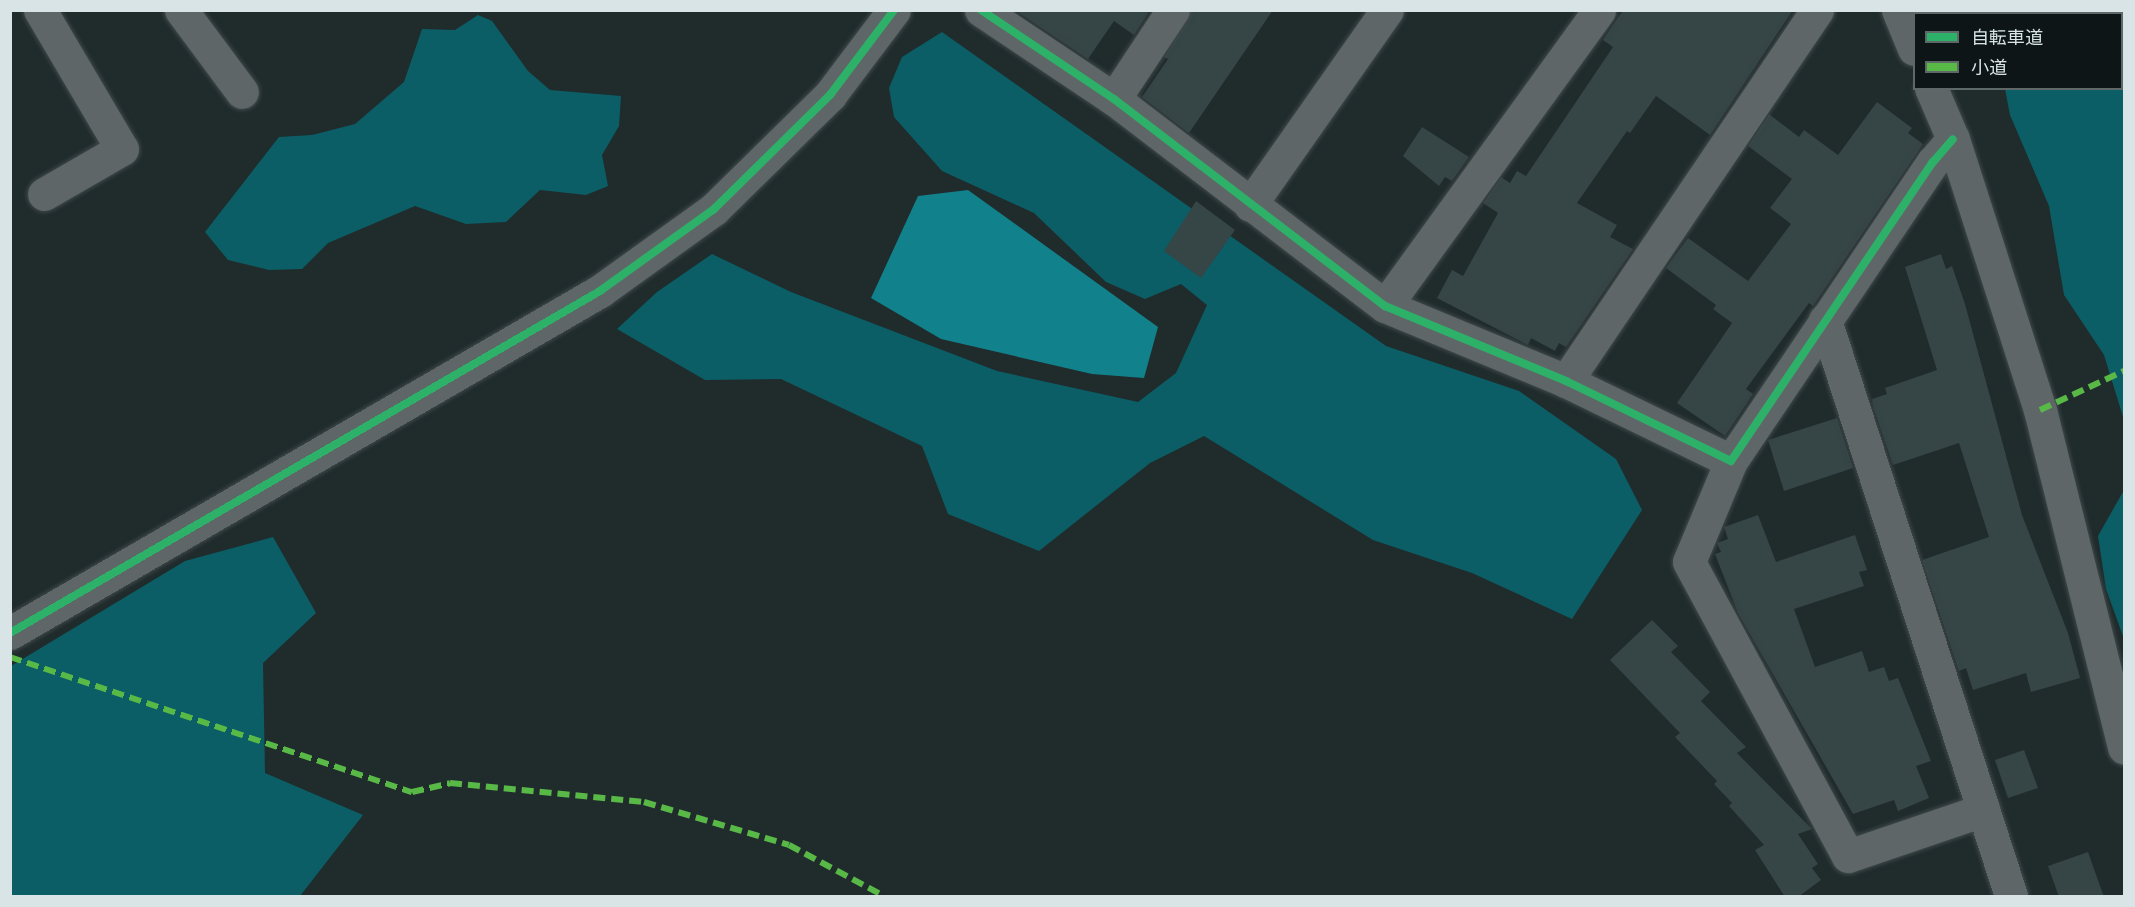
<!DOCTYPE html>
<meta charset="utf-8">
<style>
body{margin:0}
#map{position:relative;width:2135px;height:907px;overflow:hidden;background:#202b2c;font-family:Jost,"Noto Sans JP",sans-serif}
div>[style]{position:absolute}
.forest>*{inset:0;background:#0b5e65}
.water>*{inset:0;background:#11828c}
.building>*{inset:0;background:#364546}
.roads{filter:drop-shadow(0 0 2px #3f494a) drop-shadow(0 0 2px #3f494a)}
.street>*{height:33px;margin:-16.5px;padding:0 16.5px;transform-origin:16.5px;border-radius:16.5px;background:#5e6667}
.secondary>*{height:33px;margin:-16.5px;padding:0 16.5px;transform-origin:16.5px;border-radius:16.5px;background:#5e6667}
.quiet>*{height:6px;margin-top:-3px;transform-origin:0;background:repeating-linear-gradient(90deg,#58b947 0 12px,transparent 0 18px)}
.cycleway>*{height:8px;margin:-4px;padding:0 4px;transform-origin:4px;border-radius:4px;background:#2db169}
span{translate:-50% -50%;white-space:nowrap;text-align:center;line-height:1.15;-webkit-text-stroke:5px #0d1516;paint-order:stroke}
.frame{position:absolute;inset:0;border:12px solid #d8e4e5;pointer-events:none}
.legend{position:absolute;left:1913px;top:12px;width:210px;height:78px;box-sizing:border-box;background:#0d1516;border:2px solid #5e6869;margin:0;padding:8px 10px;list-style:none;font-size:18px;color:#d8e4e5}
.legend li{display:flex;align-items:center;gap:12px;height:30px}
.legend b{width:30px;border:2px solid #5e6869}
</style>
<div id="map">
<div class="forest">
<div style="clip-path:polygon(1996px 11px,2124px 11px,2124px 420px,2104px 355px,2064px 295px,2049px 206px,2010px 115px,2005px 89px,2122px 88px,2122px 14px)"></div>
<div style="clip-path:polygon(478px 15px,492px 21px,528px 71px,550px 90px,621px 96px,619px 126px,602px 155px,608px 186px,586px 195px,540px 190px,506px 222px,466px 224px,415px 206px,328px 243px,302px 269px,269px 270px,228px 260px,205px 232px,279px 137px,312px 135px,355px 124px,404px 82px,422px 29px,455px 30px)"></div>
<div style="clip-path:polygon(942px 32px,1386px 346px,1519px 391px,1616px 459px,1642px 510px,1572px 619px,1472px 573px,1373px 540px,1204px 436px,1150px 463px,1039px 551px,948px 514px,922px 446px,781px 379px,705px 380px,617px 329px,657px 292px,712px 254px,791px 292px,997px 371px,1138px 402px,1176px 373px,1207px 305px,1181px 284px,1145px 299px,1106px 282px,1034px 213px,942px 171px,894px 117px,889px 88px,902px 57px)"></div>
<div style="clip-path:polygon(2124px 490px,2124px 639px,2106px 589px,2098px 536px)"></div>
<div style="clip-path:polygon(273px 537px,316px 613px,263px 663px,265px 773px,363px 815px,300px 896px,11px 896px,11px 666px,185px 561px)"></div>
</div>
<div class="water">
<div style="clip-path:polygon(968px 190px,1158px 327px,1144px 378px,1092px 374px,941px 339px,871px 298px,918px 196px)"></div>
</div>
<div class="building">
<div style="clip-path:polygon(1015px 10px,1150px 10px,1134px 35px,1114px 21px,1088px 59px)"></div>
<div style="clip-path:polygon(1192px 10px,1273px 10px,1189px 133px,1142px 97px,1168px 59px,1164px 57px)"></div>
<div style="clip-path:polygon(1623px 10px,1793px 10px,1710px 135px,1656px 96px,1630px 133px,1627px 131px,1577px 203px,1617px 225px,1610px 237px,1633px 249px,1566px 347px,1559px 343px,1555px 351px,1531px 338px,1528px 345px,1437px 298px,1452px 270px,1463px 276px,1498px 213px,1483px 203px,1501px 177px,1510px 183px,1517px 171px,1526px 176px,1613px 47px,1603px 40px)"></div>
<div style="clip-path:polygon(1877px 102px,1912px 128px,1908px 133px,1923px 144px,1813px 306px,1809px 303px,1746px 389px,1753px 394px,1725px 436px,1677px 403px,1732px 323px,1713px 309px,1716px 305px,1666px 268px,1688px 238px,1748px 281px,1791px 224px,1770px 208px,1792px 179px,1748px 146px,1769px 114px,1799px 137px,1804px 130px,1838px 155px)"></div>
<div style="clip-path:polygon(1422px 127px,1469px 157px,1452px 181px,1445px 177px,1439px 186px,1403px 156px)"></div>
<div style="clip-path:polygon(1196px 201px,1235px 230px,1201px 278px,1164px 251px)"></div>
<div style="clip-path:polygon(1941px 254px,1946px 269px,1952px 266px,1965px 304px,2022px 515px,2068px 633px,2080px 678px,2031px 692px,2026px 673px,1973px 690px,1966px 668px,1959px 671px,1922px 560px,1989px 537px,1959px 443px,1893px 465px,1873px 406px,1872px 399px,1887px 394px,1885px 388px,1937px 370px,1905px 267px)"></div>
<div style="clip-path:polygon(1837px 418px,1853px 468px,1784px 491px,1768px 440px)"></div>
<div style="clip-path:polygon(1758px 515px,1776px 562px,1855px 535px,1867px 570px,1859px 572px,1864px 586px,1794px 609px,1815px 667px,1862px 651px,1869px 672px,1884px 667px,1889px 681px,1898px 678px,1931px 761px,1916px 766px,1929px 798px,1898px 811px,1894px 800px,1853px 814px,1738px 613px,1715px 554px,1721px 552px,1717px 543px,1728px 539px,1724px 527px)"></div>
<div style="clip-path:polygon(1652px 620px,1678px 646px,1671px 652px,1710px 692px,1701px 701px,1746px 747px,1737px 753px,1812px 829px,1798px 834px,1818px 864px,1812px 868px,1821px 880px,1798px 897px,1785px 897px,1755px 850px,1764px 845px,1729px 806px,1732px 803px,1714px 784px,1717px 781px,1675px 737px,1680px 733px,1610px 660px)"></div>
<div style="clip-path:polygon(2024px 750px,2038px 788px,2008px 798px,1995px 760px)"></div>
<div style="clip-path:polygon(2088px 852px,2104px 897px,2059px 897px,2048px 866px)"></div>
</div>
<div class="roads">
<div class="street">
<div style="left:40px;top:10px;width:161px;rotate:59.5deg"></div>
<div style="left:122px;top:149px;width:90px;rotate:150deg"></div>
<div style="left:181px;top:10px;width:102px;rotate:53.4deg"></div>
<div style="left:981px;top:10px;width:160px;rotate:33.8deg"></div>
<div style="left:1114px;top:99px;width:341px;rotate:37.4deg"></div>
<div style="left:1385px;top:306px;width:196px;rotate:22.5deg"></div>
<div style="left:1566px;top:381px;width:183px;rotate:25.9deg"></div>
<div style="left:1731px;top:461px;width:361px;rotate:-56deg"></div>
<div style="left:1933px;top:162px;width:30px;rotate:-49deg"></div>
<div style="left:1898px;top:10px;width:42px;rotate:67.7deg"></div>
<div style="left:1931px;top:88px;width:56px;rotate:66.7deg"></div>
<div style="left:1953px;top:139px;width:285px;rotate:72.2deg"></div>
<div style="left:2040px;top:410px;width:348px;rotate:76deg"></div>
<div style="left:1114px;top:99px;width:107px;rotate:-56.5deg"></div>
<div style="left:1250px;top:205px;width:238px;rotate:-54.9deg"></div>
<div style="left:1385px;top:306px;width:365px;rotate:-54.1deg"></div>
<div style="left:1825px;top:320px;width:605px;rotate:72.1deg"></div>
<div style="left:1566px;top:381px;width:448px;rotate:-55.9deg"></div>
<div style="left:1731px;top:461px;width:109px;rotate:112.6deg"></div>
<div style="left:1689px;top:562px;width:334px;rotate:61.6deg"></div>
<div style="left:1848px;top:856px;width:143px;rotate:-18.8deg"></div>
</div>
<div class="secondary">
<div style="left:10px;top:633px;width:682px;rotate:-30.1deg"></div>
<div style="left:600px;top:291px;width:140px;rotate:-35.7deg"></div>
<div style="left:714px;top:209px;width:163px;rotate:-44.5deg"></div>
<div style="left:830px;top:95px;width:106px;rotate:-53deg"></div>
</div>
</div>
<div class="quiet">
<div style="left:2040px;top:410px;width:93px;rotate:-24.9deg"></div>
<div style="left:10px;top:657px;width:424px;rotate:18.6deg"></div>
<div style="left:412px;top:792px;width:39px;rotate:-13deg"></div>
<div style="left:450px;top:783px;width:195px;rotate:5.6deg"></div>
<div style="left:644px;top:802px;width:151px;rotate:16.5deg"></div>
<div style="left:789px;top:845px;width:108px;rotate:28.2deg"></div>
</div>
<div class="cycleway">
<div style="left:981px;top:10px;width:160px;rotate:33.8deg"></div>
<div style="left:1114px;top:99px;width:341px;rotate:37.4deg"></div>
<div style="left:1385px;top:306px;width:196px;rotate:22.5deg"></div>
<div style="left:1566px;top:381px;width:183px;rotate:25.9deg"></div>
<div style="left:1731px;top:461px;width:361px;rotate:-56deg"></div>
<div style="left:1933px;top:162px;width:30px;rotate:-49deg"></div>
<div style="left:10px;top:633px;width:682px;rotate:-30.1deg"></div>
<div style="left:600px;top:291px;width:140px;rotate:-35.7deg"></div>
<div style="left:714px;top:209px;width:163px;rotate:-44.5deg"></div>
<div style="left:830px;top:95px;width:106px;rotate:-53deg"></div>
</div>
<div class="frame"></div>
<ul class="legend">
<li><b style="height:8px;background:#2db169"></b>自転車道</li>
<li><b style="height:8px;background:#58b947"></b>小道</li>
</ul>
</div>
